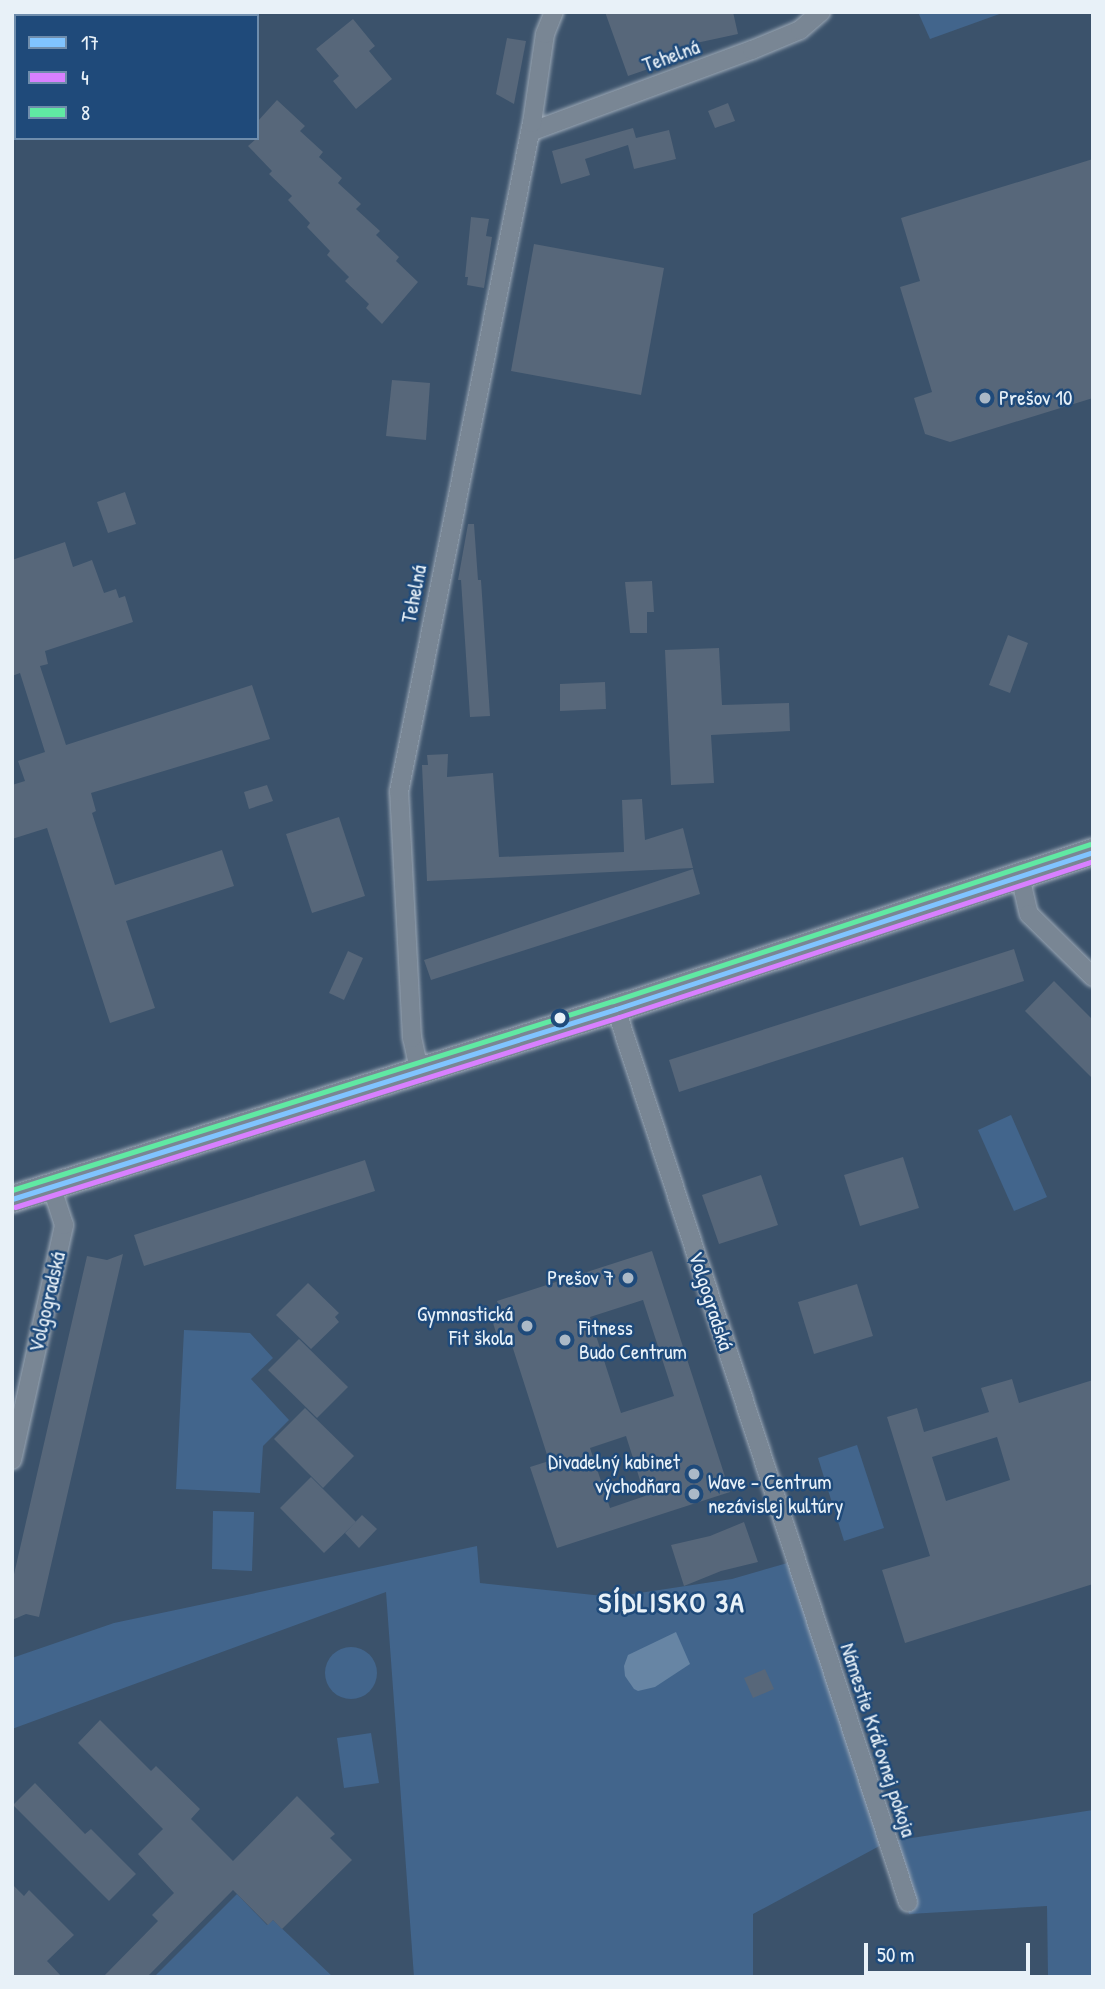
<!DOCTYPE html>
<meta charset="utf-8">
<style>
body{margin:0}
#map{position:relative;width:1105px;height:1989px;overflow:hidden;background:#3b526b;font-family:"Patrick Hand",sans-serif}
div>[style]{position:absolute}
.green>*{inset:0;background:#42658c}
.round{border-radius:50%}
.water>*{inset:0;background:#6785a4}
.building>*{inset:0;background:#57677a}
.roads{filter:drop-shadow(0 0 2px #9da9b6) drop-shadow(0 0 2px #9da9b6)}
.street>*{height:18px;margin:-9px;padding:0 9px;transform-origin:9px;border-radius:9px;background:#798694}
.secondary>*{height:26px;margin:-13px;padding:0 13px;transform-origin:13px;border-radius:13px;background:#798694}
.bus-1>*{height:5px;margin:-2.5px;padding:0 2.5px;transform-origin:2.5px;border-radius:2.5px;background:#80c4ff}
.bus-2>*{height:5px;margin:-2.5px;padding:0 2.5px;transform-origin:2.5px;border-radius:2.5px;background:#d880ff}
.bus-3>*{height:5px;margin:-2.5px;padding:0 2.5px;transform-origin:2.5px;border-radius:2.5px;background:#60e9a3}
.dots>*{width:19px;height:19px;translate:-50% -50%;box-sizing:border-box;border:4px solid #1f4a7a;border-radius:50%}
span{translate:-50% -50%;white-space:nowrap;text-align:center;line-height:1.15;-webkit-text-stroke:5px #1f4a7a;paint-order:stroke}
.street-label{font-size:21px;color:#e8f1f8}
.poi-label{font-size:21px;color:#e8f1f8}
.left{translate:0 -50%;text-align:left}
.right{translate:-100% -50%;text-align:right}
.district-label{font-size:28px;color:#e8f1f8;font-weight:700;letter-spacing:2px}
.frame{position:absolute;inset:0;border:14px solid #e8f1f8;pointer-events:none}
.legend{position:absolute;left:14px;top:14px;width:245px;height:126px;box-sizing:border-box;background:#1f4a7a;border:2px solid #6f8dac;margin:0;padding:9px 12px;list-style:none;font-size:21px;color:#e8f1f8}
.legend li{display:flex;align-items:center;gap:14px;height:35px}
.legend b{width:35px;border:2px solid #6f8dac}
.scale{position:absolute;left:864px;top:1943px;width:166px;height:32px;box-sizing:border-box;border:4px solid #e8f1f8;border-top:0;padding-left:9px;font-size:21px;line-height:24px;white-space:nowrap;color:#e8f1f8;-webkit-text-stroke:5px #1f4a7a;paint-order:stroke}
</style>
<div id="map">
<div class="green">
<div style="clip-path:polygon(918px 12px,1005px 12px,930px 39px)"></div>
<div style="clip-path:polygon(1011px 1115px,1047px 1197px,1014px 1211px,978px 1130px)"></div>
<div style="clip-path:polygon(184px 1330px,250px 1333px,273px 1358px,251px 1379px,289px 1420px,263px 1446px,260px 1493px,176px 1489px)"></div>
<div style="clip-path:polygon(857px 1445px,884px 1528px,844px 1541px,818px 1458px)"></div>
<div style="clip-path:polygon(213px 1511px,254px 1512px,252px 1571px,212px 1569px)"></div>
<div style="clip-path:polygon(477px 1546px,480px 1583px,613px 1597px,732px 1579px,791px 1562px,886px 1842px,1093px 1810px,1093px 1977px,1048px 1977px,1047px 1906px,909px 1914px,885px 1843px,753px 1914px,753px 1977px,414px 1977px,386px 1592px,12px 1729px,12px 1658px,114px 1623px)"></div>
<div class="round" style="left:325px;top:1647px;width:52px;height:52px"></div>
<div style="clip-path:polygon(371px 1733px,379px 1783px,344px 1788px,337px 1738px)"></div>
<div style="clip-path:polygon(237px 1894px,267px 1925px,273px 1920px,333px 1977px,154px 1977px)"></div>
</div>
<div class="water">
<div style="clip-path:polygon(676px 1632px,690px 1664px,655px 1687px,638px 1691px,634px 1689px,625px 1676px,624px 1666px,628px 1655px)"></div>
</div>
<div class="building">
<div style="clip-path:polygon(605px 12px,733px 12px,738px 34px,673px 48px,677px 59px,628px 76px)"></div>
<div style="clip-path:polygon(353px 19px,375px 46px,369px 51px,392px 79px,356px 109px,333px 81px,339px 76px,316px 49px)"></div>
<div style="clip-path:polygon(507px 38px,526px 41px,514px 104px,496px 94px)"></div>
<div style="clip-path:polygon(277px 100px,305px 126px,300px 131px,323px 152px,319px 157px,342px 178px,338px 183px,361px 204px,356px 209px,380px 231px,376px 235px,399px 257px,396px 261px,418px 282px,382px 324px,366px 308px,369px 304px,345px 281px,349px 277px,327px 255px,330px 251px,307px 227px,310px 223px,288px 200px,292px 196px,269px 174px,272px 171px,248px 146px,257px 138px,257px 122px)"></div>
<div style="clip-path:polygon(728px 103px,735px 121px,715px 128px,708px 111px)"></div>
<div style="clip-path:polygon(633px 128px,636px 138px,669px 130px,676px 159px,634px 169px,628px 145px,585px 159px,590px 175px,561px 184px,552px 151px)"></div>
<div style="clip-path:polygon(1093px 159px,1093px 398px,950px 442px,925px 434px,914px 398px,932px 392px,900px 287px,920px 281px,901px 218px)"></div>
<div style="clip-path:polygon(471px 217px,489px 219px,486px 236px,492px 237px,484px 288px,467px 285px,468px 277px,465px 277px)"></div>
<div style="clip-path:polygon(534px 244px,664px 268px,641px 395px,511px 371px)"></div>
<div style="clip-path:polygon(392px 380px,430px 383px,426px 440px,386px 436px)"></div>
<div style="clip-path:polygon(125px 492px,136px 524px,108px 533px,97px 502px)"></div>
<div style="clip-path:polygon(468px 524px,474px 524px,478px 580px,481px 580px,490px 716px,470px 717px,461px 580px,458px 580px)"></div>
<div style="clip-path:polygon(65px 542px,73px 567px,92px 560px,104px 593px,116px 589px,119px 598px,125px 596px,133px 622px,45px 651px,48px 664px,40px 666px,66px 745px,252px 685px,270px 739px,91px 793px,96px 811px,92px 813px,115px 885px,222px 850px,234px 886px,126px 921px,155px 1008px,110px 1023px,47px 828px,12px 839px,12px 785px,25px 781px,18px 761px,45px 752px,20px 673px,12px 676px,12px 560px)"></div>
<div style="clip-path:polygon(652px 581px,654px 612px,647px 612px,647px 633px,630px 633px,625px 582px)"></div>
<div style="clip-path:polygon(1008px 635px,1028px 643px,1010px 693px,989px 685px)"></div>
<div style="clip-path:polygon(719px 648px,722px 705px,789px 703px,790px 731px,711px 735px,714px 783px,671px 785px,665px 650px)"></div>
<div style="clip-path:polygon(605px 682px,606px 709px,560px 711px,560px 684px)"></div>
<div style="clip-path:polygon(448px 754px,447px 777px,493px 773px,499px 857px,624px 852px,622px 800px,642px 799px,645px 840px,683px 828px,693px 868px,427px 881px,422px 765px,428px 765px,427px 755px)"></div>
<div style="clip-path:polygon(267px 785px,273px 801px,249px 809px,244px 792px)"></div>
<div style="clip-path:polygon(339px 817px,365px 896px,312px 913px,286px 834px)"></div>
<div style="clip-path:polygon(693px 869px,700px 894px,431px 980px,424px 960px)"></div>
<div style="clip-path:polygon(1014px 949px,1024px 981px,679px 1092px,669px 1060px)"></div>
<div style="clip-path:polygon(348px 951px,363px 958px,344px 1000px,329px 993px)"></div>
<div style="clip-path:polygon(1054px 981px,1093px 1020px,1093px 1079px,1025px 1011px)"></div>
<div style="clip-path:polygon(903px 1157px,919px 1208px,860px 1226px,844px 1175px)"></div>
<div style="clip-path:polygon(365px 1160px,375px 1191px,144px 1266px,134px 1235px)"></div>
<div style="clip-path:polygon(761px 1175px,778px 1225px,719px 1244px,702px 1195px)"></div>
<div style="clip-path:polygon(evenodd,652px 1251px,730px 1492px,557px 1548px,530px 1467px,549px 1461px,509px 1336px,498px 1339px,493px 1323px,503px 1319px,497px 1301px,652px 1251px,643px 1300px,674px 1396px,621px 1413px,590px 1317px,643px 1300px,652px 1251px,626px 1436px,645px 1496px,610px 1508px,590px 1448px,626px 1436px)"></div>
<div style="clip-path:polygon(123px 1254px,39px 1617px,26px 1614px,12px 1620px,12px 1583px,87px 1256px,107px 1260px)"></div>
<div style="clip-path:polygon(308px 1283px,339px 1313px,335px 1317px,339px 1322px,311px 1349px,276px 1315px)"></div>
<div style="clip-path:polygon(857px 1284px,873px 1336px,814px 1354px,798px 1302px)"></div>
<div style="clip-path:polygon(299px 1339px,348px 1387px,317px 1418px,268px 1370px)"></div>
<div style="clip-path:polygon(evenodd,1012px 1379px,1019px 1403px,1093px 1380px,1093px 1584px,905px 1643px,882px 1570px,930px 1556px,887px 1417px,917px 1408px,924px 1432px,989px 1412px,981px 1388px,1012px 1379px,997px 1437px,1010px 1480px,946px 1501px,932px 1457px,997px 1437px)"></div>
<div style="clip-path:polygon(305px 1408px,354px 1456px,323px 1488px,274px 1439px)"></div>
<div style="clip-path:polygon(311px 1477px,356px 1522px,324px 1553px,280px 1508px)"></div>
<div style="clip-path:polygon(362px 1515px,377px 1529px,359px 1548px,345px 1533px)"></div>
<div style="clip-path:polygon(744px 1522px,758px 1562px,721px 1571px,684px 1586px,671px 1545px,710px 1536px)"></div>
<div style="clip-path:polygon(765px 1669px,774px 1689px,753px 1698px,744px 1678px)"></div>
<div style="clip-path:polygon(100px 1720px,151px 1771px,156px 1766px,200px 1809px,191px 1819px,233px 1861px,297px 1796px,335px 1834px,330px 1838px,352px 1860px,282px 1929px,273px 1920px,268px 1925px,233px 1890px,147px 1977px,103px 1977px,158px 1921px,152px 1915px,174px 1893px,138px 1854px,163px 1829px,78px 1743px)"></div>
<div style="clip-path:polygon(35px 1783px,85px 1834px,91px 1829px,136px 1874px,109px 1901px,13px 1805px)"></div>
<div style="clip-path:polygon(12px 1884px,24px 1896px,29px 1890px,74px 1935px,47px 1961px,62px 1977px,12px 1977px)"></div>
</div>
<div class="roads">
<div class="street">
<div style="left:530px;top:132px;width:237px;rotate:-20.3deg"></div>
<div style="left:752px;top:50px;width:52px;rotate:-22.6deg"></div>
<div style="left:800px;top:30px;width:28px;rotate:-41deg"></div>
<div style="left:1020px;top:876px;width:39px;rotate:77deg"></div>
<div style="left:1029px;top:914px;width:90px;rotate:44.5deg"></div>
<div style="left:616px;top:1009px;width:940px;rotate:71.89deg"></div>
<div style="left:419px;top:1070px;width:33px;rotate:-102deg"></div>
<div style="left:412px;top:1038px;width:246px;rotate:-93deg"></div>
<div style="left:399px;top:792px;width:682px;rotate:-78.76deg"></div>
<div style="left:532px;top:123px;width:90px;rotate:-81.7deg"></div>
<div style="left:545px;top:34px;width:24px;rotate:-68deg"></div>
<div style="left:12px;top:1460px;width:241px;rotate:-77.5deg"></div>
<div style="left:64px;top:1225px;width:40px;rotate:-108deg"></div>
</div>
<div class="secondary">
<div style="left:12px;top:1199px;width:633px;rotate:-17.46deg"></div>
<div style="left:616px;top:1009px;width:502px;rotate:-18.22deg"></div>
</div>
</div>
<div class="bus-1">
<div style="left:12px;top:1199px;width:633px;rotate:-17.46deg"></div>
<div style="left:616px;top:1009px;width:502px;rotate:-18.22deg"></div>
</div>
<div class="bus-2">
<div style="left:15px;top:1207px;width:633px;rotate:-17.46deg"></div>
<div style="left:619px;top:1017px;width:499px;rotate:-18.2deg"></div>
</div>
<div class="bus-3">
<div style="left:12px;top:1190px;width:630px;rotate:-17.46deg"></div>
<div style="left:613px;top:1001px;width:502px;rotate:-18.22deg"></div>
</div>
<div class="dots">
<div style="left:985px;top:398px;background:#abb9c7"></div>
<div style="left:560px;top:1018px;background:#e8f1f8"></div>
<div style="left:628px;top:1278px;background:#abb9c7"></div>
<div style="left:527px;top:1326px;background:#abb9c7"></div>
<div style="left:565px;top:1340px;background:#abb9c7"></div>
<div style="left:694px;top:1474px;background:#abb9c7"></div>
<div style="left:694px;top:1494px;background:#abb9c7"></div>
</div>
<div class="street-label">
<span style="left:671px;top:56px;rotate:-20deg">Tehelná</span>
<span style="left:414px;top:594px;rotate:-79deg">Tehelná</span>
<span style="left:711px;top:1301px;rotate:72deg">Volgogradská</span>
<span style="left:47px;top:1302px;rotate:-77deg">Volgogradská</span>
<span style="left:878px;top:1740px;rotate:72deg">Námestie Kráľovnej pokoja</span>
</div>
<div class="poi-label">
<span class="left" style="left:999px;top:398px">Prešov 10</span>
<span class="right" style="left:614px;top:1278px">Prešov 7</span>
<span class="right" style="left:513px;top:1326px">Gymnastická<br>Fit škola</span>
<span class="left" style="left:579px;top:1340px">Fitness<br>Budo Centrum</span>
<span class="right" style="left:680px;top:1474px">Divadelný kabinet<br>východňara</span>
<span class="left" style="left:708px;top:1494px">Wave - Centrum<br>nezávislej kultúry</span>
</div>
<div class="district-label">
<span style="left:672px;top:1602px">SÍDLISKO 3A</span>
</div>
<div class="frame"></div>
<ul class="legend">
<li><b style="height:9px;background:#80c4ff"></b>17</li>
<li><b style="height:9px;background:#d880ff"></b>4</li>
<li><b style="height:9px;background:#60e9a3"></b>8</li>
</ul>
<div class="scale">50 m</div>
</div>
